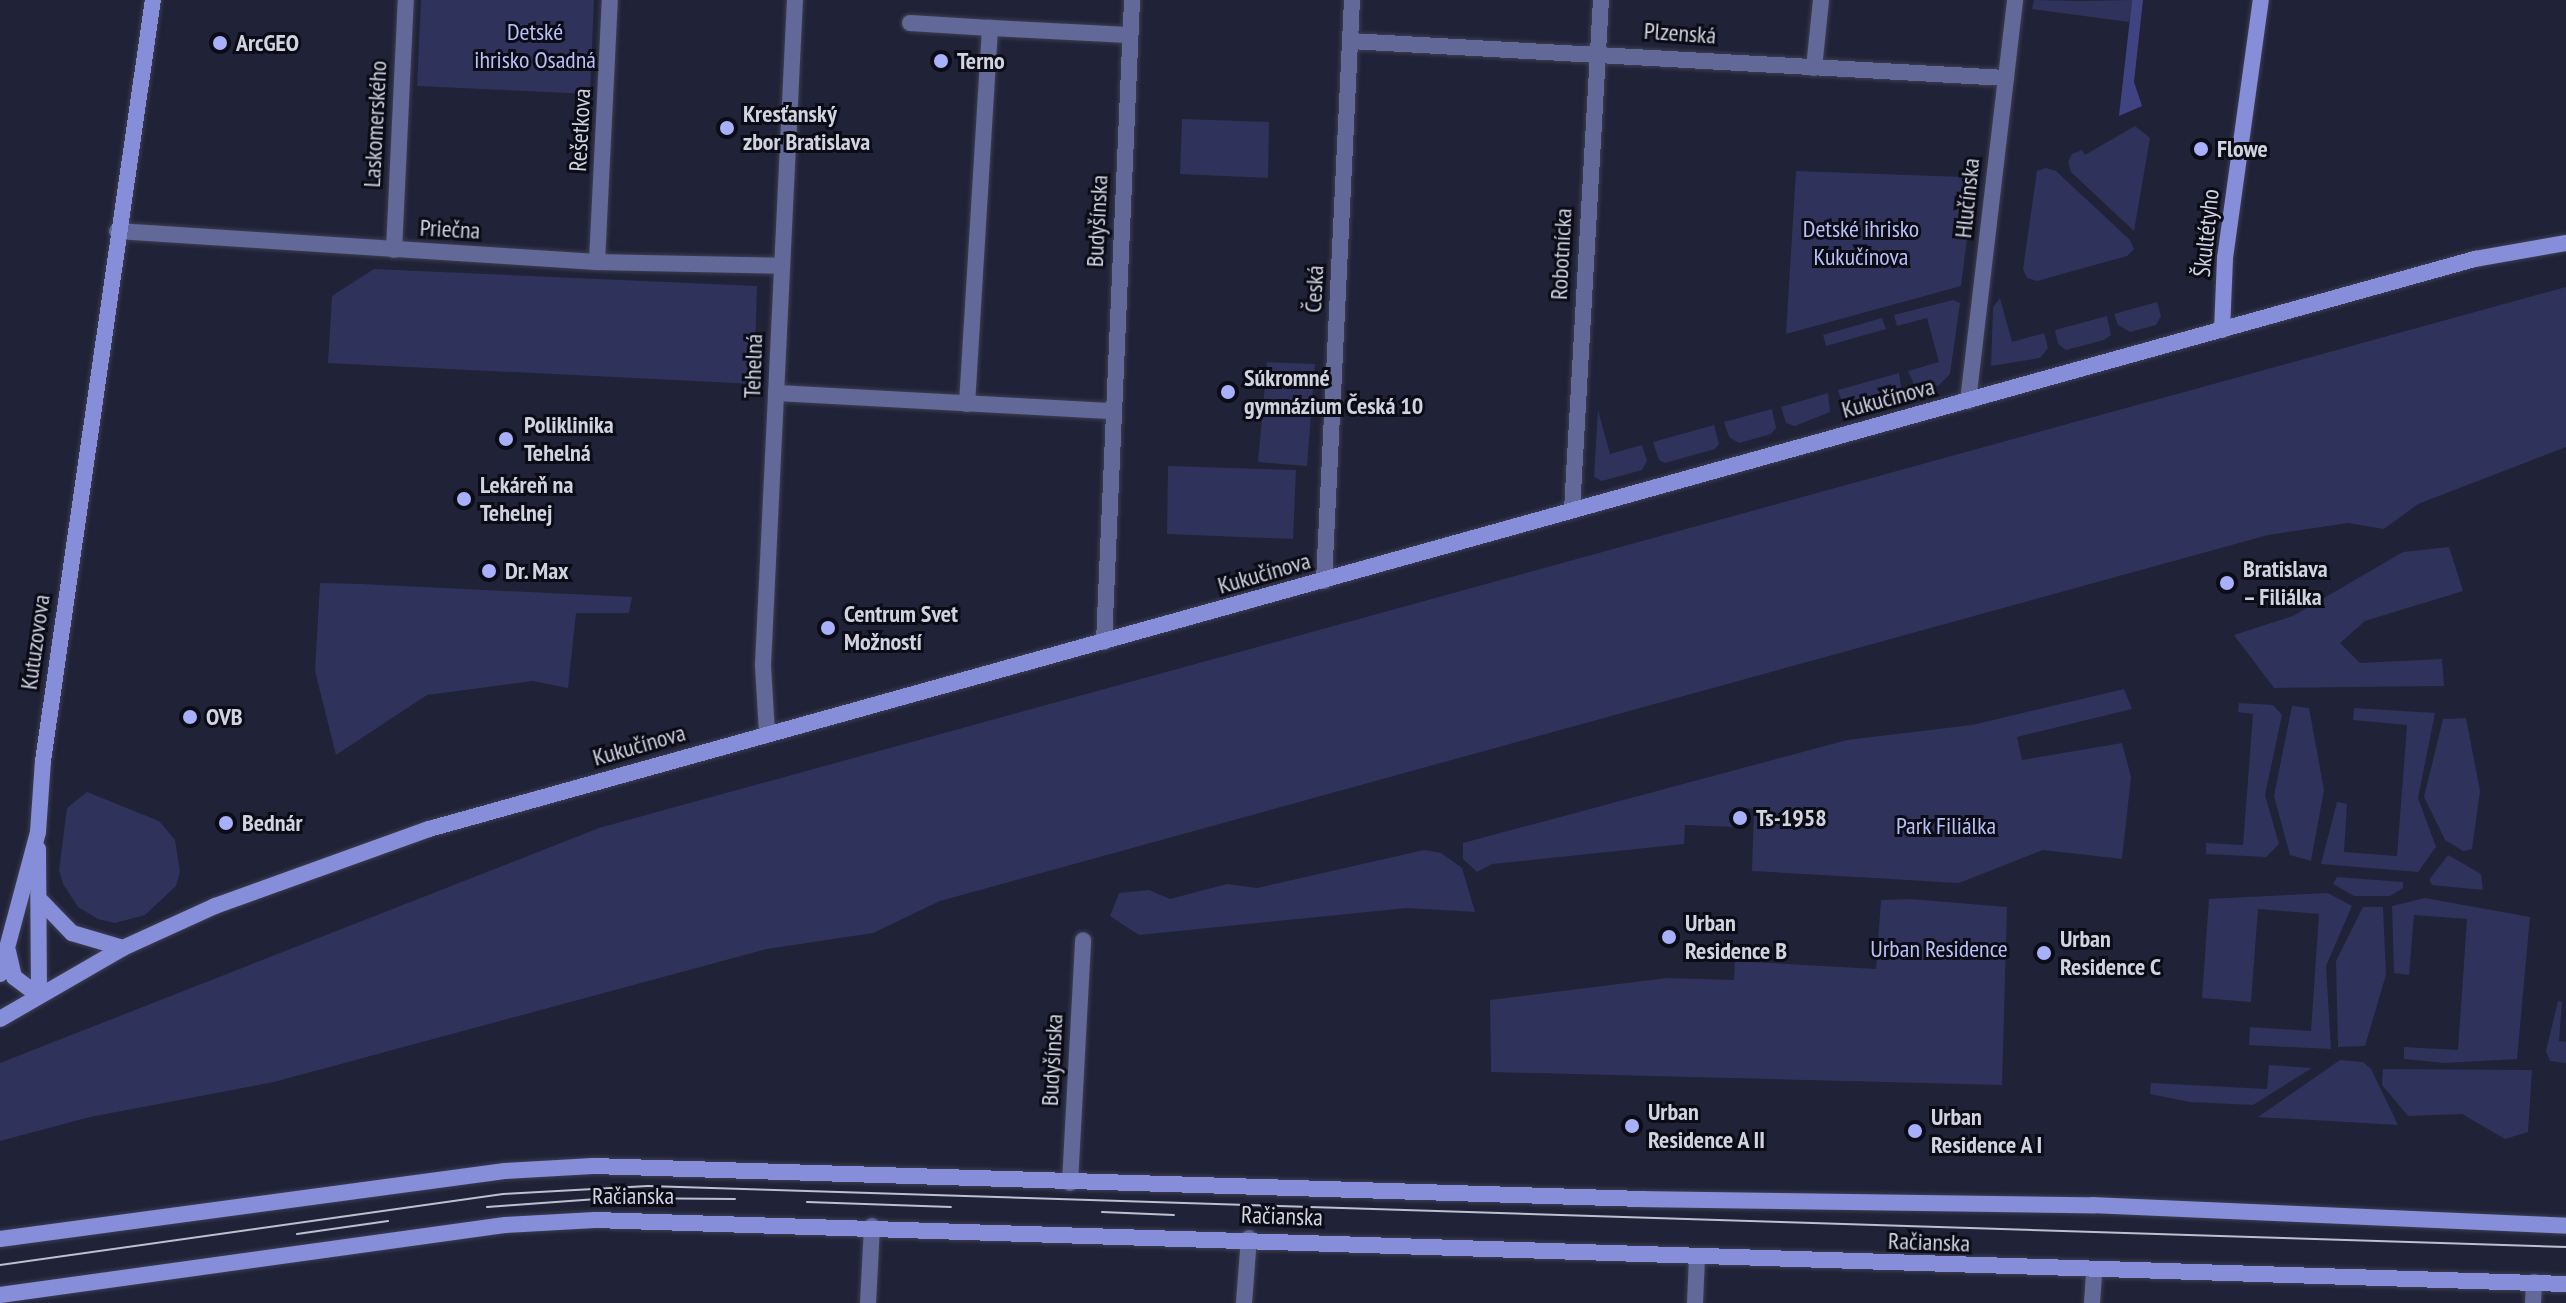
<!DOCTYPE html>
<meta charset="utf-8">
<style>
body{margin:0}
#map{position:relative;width:2566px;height:1303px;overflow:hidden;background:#202237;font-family:"PT Sans Narrow",sans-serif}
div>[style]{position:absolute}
.green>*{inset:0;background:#2f325a}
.forest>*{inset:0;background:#404382}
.roads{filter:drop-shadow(0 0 2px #3c3e52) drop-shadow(0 0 2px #3c3e52)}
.street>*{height:16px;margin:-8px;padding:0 8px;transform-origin:8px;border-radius:8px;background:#626897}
.secondary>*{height:16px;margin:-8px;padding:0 8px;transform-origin:8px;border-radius:8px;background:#868ed9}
.tram>*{height:2px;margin:-1px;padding:0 1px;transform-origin:1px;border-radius:1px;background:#bec0cf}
.dots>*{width:22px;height:22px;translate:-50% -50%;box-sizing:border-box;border:4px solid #0b0c16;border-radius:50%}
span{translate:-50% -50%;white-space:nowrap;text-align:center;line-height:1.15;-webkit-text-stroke:6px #0b0c16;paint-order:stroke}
.park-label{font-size:24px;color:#b8c0f9}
.street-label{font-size:24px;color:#d1d3e1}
.poi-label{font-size:24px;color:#d1d3e1;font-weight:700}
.left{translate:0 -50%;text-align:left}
</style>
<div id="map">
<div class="green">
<div style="clip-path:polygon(421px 0,594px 0,590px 94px,417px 86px)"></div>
<div style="clip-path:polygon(2034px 0,2081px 1px,2132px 0,2129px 22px,2032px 9px)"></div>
<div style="clip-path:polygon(1182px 119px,1269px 122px,1268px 178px,1180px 174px)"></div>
<div style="clip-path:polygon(2135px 126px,2150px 138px,2134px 231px,2071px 172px,2068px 162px,2072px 154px,2082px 150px,2085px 155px)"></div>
<div style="clip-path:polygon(2046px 168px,2056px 171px,2130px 240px,2134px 249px,2127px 256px,2037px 281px,2027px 278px,2023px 269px,2037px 171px)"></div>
<div style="clip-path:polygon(1796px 171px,1964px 177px,1974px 184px,1961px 286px,1786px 334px)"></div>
<div style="clip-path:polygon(374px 269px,757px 286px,754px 384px,328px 363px,332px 296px)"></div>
<div style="clip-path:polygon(2566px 287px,2566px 447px,2418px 504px,2384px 529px,2348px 523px,2268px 535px,940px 901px,873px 933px,767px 949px,274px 1082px,90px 1117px,0 1141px,0 1063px,599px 828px)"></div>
<div style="clip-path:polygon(2000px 298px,2012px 342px,2044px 333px,2048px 348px,2040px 358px,1991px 366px,1993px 307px)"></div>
<div style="clip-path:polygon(1953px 300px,1960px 303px,1950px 374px,1938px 386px,1916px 388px,1908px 371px,1939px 362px,1927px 318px,1897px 326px,1894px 315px)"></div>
<div style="clip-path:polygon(2157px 302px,2161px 316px,2156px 325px,2130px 332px,2118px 325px,2114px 314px)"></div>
<div style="clip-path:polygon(2107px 316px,2111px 335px,2104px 340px,2066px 350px,2058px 344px,2055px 330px)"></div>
<div style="clip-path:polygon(1882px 318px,1886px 329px,1826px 346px,1823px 335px)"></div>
<div style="clip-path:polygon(1267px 362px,1315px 364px,1307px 466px,1258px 462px)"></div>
<div style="clip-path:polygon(1899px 373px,1902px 394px,1853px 409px,1842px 402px,1838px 390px)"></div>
<div style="clip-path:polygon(1828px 393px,1830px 412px,1795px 426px,1786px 423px,1781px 407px)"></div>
<div style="clip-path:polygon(1772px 409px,1776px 428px,1771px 434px,1739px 443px,1729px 437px,1724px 422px)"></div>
<div style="clip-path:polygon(1598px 410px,1610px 454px,1642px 445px,1647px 461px,1642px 470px,1602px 481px,1594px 477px)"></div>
<div style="clip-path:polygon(1714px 425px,1719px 444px,1715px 449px,1665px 463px,1659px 460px,1653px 442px)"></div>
<div style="clip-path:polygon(1168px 466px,1296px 470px,1293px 539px,1167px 534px)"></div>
<div style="clip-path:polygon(2449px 547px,2463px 591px,2365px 621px,2340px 643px,2360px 663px,2442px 659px,2444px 686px,2274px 688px,2234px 635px,2293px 616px,2403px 552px)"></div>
<div style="clip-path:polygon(320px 583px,361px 584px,632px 597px,629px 613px,576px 613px,568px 688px,533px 681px,427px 695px,336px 755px,315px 671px)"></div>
<div style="clip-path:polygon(2124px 689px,2132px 709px,2017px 737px,2022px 760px,2122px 743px,2131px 777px,2122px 859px,2043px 850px,1959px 883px,1752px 871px,1754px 809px,1745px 808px,1734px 809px,1735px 827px,1685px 825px,1684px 844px,1492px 864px,1477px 872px,1463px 859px,1463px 843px,1847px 740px,1972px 725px)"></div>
<div style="clip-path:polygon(2239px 703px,2273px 705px,2282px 715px,2265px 795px,2279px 844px,2266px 857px,2206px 854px,2206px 843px,2243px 845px,2253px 714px,2238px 712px)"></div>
<div style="clip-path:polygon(2292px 706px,2309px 708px,2324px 790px,2311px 861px,2290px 855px,2274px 796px)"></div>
<div style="clip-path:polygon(2354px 708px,2435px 713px,2418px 798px,2436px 847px,2418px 872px,2321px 864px,2337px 802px,2347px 804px,2344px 852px,2397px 856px,2407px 725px,2353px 720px)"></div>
<div style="clip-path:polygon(2466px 718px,2480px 791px,2472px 849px,2463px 851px,2445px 840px,2424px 797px,2443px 719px)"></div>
<div style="clip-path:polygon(87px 792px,159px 821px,175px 840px,180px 872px,176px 886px,145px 915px,115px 923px,98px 919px,78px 907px,63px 884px,59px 870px,67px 808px)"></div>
<div style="clip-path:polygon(1424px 850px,1441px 853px,1462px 868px,1475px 912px,1407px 908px,1139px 935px,1110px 916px,1119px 893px,1149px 890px,1170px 899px,1227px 884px,1257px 888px)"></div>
<div style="clip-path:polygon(2448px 855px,2481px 874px,2483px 890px,2432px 885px,2429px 880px)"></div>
<div style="clip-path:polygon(2337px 877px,2403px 882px,2403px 888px,2390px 896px,2354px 896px,2333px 884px)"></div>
<div style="clip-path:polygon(2328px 893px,2352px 906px,2326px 966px,2331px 1049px,2249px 1045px,2250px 1027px,2311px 1031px,2319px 914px,2258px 909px,2251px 1002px,2202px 998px,2209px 899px)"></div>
<div style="clip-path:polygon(2425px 898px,2530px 917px,2517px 1059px,2445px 1063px,2404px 1059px,2404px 1047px,2458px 1050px,2467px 919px,2414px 915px,2409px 975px,2394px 973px,2392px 906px)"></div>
<div style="clip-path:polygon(1910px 899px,2007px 907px,2002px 1085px,1491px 1072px,1490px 1000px,1667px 978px,1734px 980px,1735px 961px,1876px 969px,1881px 900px)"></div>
<div style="clip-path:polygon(2363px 907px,2383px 907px,2386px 975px,2365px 1046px,2338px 1047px,2336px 961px)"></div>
<div style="clip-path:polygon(2558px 1001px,2562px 1002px,2559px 1041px,2566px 1042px,2566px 1063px,2550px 1061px,2546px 1051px)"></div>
<div style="clip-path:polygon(2340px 1060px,2363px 1062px,2371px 1069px,2398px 1125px,2258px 1117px)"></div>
<div style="clip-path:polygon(2269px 1065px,2312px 1068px,2253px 1105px,2190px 1102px,2150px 1094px,2151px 1083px,2267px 1089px)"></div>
<div style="clip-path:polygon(2383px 1069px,2532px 1070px,2528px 1132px,2505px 1139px,2462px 1114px,2408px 1116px,2382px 1085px)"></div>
</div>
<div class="forest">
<div style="clip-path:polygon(2132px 0,2143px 0,2134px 82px,2142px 106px,2119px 116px)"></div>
</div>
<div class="roads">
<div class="street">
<div style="left:910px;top:23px;width:80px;rotate:3.6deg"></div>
<div style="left:1350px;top:41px;width:657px;rotate:3.23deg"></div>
<div style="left:1814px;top:68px;width:68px;rotate:-84.1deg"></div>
<div style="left:117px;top:231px;width:481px;rotate:3.7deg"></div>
<div style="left:597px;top:262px;width:184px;rotate:1.2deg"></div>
<div style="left:394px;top:250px;width:250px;rotate:-87.3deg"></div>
<div style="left:597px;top:262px;width:262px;rotate:-87.2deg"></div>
<div style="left:776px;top:393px;width:335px;rotate:3.1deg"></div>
<div style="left:1968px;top:401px;width:404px;rotate:-83.3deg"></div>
<div style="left:967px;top:404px;width:377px;rotate:-86.5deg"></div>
<div style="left:990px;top:28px;width:140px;rotate:2.9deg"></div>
<div style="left:1572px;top:510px;width:511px;rotate:-86.75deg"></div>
<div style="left:1324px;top:581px;width:582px;rotate:-87.24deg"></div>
<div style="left:1104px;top:642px;width:643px;rotate:-87.5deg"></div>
<div style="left:767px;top:733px;width:68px;rotate:-93.4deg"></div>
<div style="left:763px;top:665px;width:666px;rotate:-87.25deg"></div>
<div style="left:1070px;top:1183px;width:243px;rotate:-86.9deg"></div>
<div style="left:868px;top:1303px;width:77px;rotate:-87deg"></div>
<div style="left:1244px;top:1303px;width:65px;rotate:-85.6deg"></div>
<div style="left:1695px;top:1303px;width:46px;rotate:-87.5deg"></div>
<div style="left:2092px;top:1303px;width:31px;rotate:-86deg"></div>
<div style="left:2533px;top:1303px;width:21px;rotate:-87deg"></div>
</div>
<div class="secondary">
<div style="left:2222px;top:330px;width:72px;rotate:-87.6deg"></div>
<div style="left:2225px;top:258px;width:260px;rotate:-82.1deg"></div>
<div style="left:38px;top:849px;width:147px;rotate:89.6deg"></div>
<div style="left:41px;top:901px;width:45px;rotate:45.9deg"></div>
<div style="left:72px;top:933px;width:53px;rotate:16.4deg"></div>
<div style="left:8px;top:951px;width:27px;rotate:77deg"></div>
<div style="left:14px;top:977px;width:31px;rotate:37deg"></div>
<div style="left:0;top:974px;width:147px;rotate:-75deg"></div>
<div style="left:38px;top:832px;width:71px;rotate:-86deg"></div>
<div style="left:43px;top:761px;width:769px;rotate:-81.78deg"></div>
<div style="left:0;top:1019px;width:142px;rotate:-30deg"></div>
<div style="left:123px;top:948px;width:101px;rotate:-24.5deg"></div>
<div style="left:215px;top:906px;width:227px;rotate:-19.8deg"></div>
<div style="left:429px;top:829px;width:2124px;rotate:-15.57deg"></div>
<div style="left:2475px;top:259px;width:92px;rotate:-10deg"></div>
<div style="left:0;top:1239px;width:510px;rotate:-7.67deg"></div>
<div style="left:505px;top:1171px;width:88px;rotate:-3.3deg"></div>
<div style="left:593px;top:1166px;width:1051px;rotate:1.8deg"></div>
<div style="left:1643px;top:1199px;width:450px;rotate:0.8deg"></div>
<div style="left:2093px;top:1205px;width:473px;rotate:2.5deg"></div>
<div style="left:0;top:1295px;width:510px;rotate:-7.89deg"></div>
<div style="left:505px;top:1225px;width:90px;rotate:-3.2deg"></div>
<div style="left:595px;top:1220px;width:1972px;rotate:1.86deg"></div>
</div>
</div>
<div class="tram">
<div style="left:807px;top:1202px;width:144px;rotate:2deg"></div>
<div style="left:487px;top:1207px;width:124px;rotate:-4.2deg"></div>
<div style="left:611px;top:1198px;width:124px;rotate:0.5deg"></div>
<div style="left:1102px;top:1212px;width:72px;rotate:2.4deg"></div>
<div style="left:297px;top:1234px;width:92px;rotate:-8.1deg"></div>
<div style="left:0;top:1265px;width:508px;rotate:-8.03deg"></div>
<div style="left:503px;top:1194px;width:145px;rotate:-3.2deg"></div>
<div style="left:648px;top:1186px;width:1919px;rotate:1.82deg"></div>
</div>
<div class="dots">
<div style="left:220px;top:43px;background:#a8b0fc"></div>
<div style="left:941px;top:61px;background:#a8b0fc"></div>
<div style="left:727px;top:128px;background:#a8b0fc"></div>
<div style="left:2201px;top:149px;background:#a8b0fc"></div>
<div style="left:1228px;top:392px;background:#a8b0fc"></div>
<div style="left:506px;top:439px;background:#a8b0fc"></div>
<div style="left:464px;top:499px;background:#a8b0fc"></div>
<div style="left:489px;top:571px;background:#a8b0fc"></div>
<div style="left:2227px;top:583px;background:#a8b0fc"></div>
<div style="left:828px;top:628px;background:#a8b0fc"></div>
<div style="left:190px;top:717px;background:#a8b0fc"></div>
<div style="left:1740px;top:818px;background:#a8b0fc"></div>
<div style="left:226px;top:823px;background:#a8b0fc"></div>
<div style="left:1669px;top:937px;background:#a8b0fc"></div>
<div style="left:2044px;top:953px;background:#a8b0fc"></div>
<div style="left:1632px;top:1126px;background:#a8b0fc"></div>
<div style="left:1915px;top:1131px;background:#a8b0fc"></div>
</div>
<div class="park-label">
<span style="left:535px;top:46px">Detské<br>ihrisko Osadná</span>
<span style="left:1861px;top:243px">Detské ihrisko<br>Kukučínova</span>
<span style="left:1946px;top:826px">Park Filiálka</span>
<span style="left:1939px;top:949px">Urban Residence</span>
</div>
<div class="street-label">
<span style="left:1680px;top:33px;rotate:4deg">Plzenská</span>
<span style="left:375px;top:124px;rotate:-87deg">Laskomerského</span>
<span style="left:580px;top:130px;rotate:-87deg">Rešetkova</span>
<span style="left:1967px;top:198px;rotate:-84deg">Hlučínska</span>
<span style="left:1097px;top:221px;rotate:-87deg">Budyšínska</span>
<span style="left:450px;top:229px;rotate:3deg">Priečna</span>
<span style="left:2206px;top:233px;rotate:-84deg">Škultétyho</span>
<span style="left:1561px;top:254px;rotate:-87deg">Robotnícka</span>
<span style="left:1314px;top:289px;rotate:-87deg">Česká</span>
<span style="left:753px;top:366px;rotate:-88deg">Tehelná</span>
<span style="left:1888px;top:398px;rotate:-15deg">Kukučínova</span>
<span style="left:1264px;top:573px;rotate:-16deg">Kukučínova</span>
<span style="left:35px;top:642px;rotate:-82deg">Kutuzovova</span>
<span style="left:639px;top:745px;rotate:-16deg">Kukučínova</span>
<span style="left:1052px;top:1060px;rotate:-87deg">Budyšínska</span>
<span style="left:633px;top:1196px">Račianska</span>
<span style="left:1282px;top:1216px;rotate:2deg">Račianska</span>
<span style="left:1929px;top:1242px;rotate:2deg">Račianska</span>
</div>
<div class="poi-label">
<span class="left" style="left:236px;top:43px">ArcGEO</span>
<span class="left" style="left:957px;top:61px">Terno</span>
<span class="left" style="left:743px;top:128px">Kresťanský<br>zbor Bratislava</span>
<span class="left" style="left:2217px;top:149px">Flowe</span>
<span class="left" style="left:1244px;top:392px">Súkromné<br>gymnázium Česká 10</span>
<span class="left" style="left:524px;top:439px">Poliklinika<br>Tehelná</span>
<span class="left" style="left:480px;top:499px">Lekáreň na<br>Tehelnej</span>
<span class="left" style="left:2243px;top:583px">Bratislava<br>– Filiálka</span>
<span class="left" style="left:505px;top:571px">Dr. Max</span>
<span class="left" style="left:844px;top:628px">Centrum Svet<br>Možností</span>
<span class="left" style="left:206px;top:717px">OVB</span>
<span class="left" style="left:1756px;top:818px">Ts-1958</span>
<span class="left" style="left:242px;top:823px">Bednár</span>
<span class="left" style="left:1685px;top:937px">Urban<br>Residence B</span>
<span class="left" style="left:2060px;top:953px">Urban<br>Residence C</span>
<span class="left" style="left:1648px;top:1126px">Urban<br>Residence A II</span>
<span class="left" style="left:1931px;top:1131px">Urban<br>Residence A I</span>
</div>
</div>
